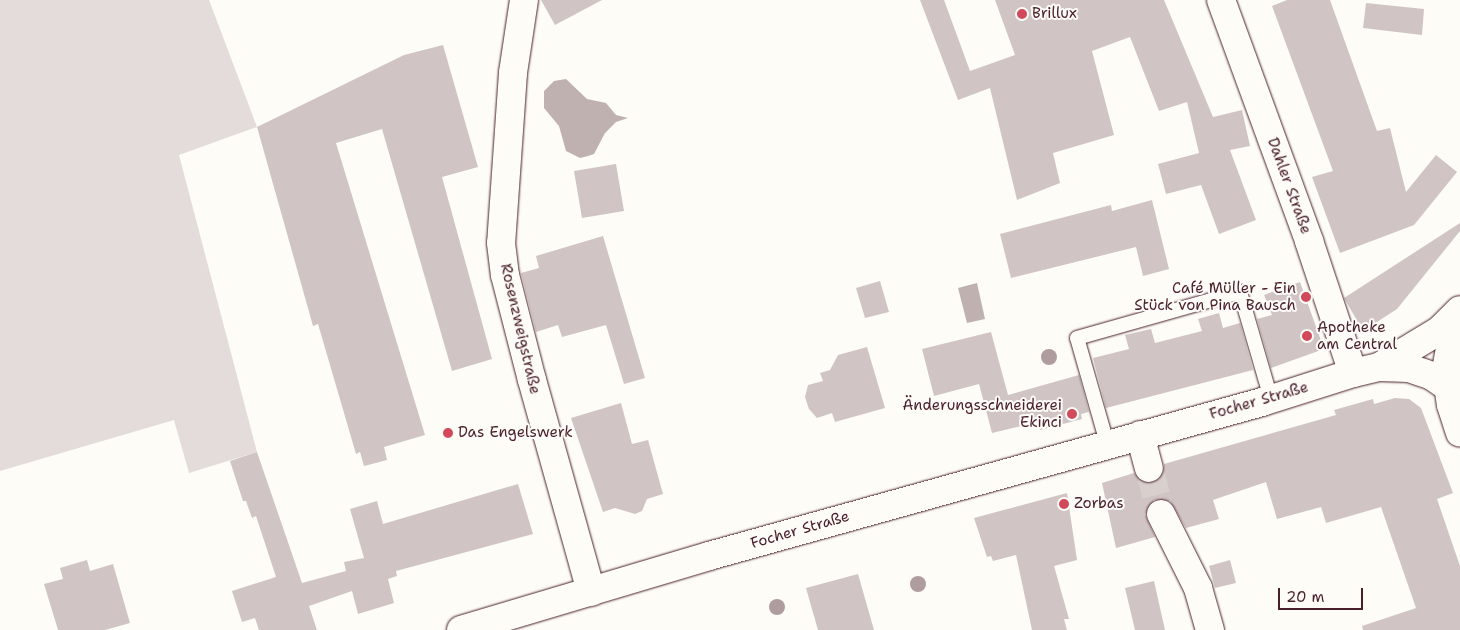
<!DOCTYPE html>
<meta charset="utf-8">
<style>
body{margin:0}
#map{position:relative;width:1460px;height:630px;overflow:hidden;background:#fdfcf7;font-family:"Shantell Sans",sans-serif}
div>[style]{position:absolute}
.green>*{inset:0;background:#e3dcda}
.water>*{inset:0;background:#c0b1b1}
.building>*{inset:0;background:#d0c5c4}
.minor-tunnel>*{height:28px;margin-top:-14px;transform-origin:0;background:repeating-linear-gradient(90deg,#d9d0ce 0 28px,transparent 0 42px)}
.roads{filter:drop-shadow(0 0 1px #4a1f2b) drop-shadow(0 0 1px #4a1f2b)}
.service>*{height:14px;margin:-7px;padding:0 7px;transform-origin:7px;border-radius:7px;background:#fdfcf7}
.minor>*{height:28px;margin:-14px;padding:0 14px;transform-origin:14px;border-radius:14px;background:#fdfcf7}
.secondary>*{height:28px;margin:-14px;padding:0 14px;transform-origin:14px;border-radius:14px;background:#fdfcf7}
.primary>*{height:28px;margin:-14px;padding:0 14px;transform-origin:14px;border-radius:14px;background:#fdfcf7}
.trees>*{width:16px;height:16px;margin:-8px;border-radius:50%;background:#af9c9f}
.dots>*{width:14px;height:14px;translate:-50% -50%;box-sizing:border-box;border:2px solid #fdfcf7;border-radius:50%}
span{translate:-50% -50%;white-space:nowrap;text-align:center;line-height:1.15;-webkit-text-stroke:4px #fdfcf7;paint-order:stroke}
.poi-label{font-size:15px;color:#4a1f2b}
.left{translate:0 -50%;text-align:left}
.right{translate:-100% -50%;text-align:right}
.street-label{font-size:15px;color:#4a1f2b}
.scale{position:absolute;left:1278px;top:588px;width:85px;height:22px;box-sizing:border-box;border:2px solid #4a1f2b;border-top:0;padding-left:6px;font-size:15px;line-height:18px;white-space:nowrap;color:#4a1f2b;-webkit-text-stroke:4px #fdfcf7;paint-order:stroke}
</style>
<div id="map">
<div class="green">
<div style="clip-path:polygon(0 0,209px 0,257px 127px,179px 155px,257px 452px,189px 473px,174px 420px,0 471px)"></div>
</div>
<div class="water">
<div style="clip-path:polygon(566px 79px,587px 99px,606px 103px,616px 115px,628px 118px,616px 122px,605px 133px,594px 154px,588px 156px,580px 158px,566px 151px,559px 126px,544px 108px,544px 91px,554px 81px)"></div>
<div style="clip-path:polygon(977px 283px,985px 319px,967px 323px,958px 288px)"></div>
</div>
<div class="building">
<div style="clip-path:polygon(541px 0,602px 0,555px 25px)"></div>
<div style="clip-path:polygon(920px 0,944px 0,970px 71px,1015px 55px,995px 0,1164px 0,1213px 117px,1242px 110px,1250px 146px,1230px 150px,1256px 220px,1219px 234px,1201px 185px,1166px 194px,1158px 164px,1199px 153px,1187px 102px,1159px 111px,1130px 37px,1092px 51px,1114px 135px,1053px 153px,1060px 183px,1017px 200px,990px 88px,958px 100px)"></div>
<div style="clip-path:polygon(1287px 0,1330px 0,1377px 131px,1390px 128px,1406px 192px,1436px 155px,1457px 172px,1414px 225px,1340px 253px,1312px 177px,1333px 171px,1272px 6px)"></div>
<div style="clip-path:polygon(1366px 3px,1424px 9px,1422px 35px,1363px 28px)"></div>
<div style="clip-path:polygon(443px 45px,478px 167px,442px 177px,492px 359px,452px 371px,382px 129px,336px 143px,425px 435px,384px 447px,387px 460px,364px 466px,360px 452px,356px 454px,318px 324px,313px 326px,257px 127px,404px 55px)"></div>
<div style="clip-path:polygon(616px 164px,624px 211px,582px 218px,574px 171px)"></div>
<div style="clip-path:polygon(1152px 200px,1169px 269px,1143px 276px,1136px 247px,1011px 278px,1000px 234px,1111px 205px,1112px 211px)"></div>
<div style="clip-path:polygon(1460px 223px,1460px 231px,1397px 309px,1363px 331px,1344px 298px)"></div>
<div style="clip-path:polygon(603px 236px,645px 378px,624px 384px,606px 325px,562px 337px,558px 325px,536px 332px,521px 273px,539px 268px,536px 256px)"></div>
<div style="clip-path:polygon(880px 281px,889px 312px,865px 318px,856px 288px)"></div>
<div style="clip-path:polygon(1300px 282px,1324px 349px,1271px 368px,1257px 319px,1272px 315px,1264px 295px)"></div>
<div style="clip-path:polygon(1219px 313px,1223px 328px,1240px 323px,1253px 370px,1106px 408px,1093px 358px,1129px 349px,1125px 335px,1151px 329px,1155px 343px,1202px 331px,1198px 319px)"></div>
<div style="clip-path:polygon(991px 332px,1008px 395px,1079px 375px,1089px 412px,1081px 414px,1082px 419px,1040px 430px,1038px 422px,992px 433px,979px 384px,934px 396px,922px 349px)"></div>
<div style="clip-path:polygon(867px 347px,885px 408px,835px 422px,832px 413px,817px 418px,809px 409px,805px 397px,808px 385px,823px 381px,820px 373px,830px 370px,838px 355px)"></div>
<div style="clip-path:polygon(1395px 398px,1409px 399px,1421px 408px,1453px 493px,1437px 499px,1460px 566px,1460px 630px,1363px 630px,1362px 626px,1416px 608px,1381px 507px,1326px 523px,1321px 507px,1277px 519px,1266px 482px,1213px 500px,1219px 519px,1186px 528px,1170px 501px,1154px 500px,1145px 514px,1155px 537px,1116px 548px,1102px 483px,1134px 473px,1145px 483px,1154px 483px,1164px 472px,1164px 464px,1336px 415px,1334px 410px,1373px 399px,1374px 404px)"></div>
<div style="clip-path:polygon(621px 403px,632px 444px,648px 440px,663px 494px,647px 499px,642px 511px,635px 514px,615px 508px,603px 512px,571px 418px)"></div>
<div style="clip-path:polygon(257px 452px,302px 583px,346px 571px,344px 562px,364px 558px,350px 509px,377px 501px,383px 524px,518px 484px,533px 534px,396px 571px,397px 576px,388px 579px,394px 603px,358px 614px,352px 591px,309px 606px,317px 630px,259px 630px,255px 618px,242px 622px,232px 591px,276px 577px,256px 516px,252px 518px,246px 501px,243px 501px,230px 461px)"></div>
<div style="clip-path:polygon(1067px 493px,1077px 560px,1054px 566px,1069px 619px,1064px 619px,1067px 630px,1032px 630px,1016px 555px,993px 561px,991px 556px,987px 557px,974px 518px)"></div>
<div style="clip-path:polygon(87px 560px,90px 571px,113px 564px,130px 623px,105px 630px,58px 630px,44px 584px,63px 579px,60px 568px)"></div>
<div style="clip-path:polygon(1230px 560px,1236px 583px,1215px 588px,1209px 566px)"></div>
<div style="clip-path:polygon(858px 574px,874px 630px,818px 630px,806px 588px)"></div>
<div style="clip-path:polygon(1154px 581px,1165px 630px,1135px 630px,1125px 588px)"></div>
</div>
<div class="minor-tunnel">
<div style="left:1149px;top:468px;width:48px;rotate:75.4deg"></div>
</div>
<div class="roads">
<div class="service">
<div style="left:1107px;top:443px;width:109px;rotate:-105.9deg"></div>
<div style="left:1077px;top:338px;width:169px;rotate:-15.8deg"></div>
<div style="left:1240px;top:292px;width:111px;rotate:73.8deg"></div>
</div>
<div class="minor">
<div style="left:524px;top:0;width:74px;rotate:98.6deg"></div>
<div style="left:513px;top:73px;width:170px;rotate:94deg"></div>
<div style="left:501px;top:243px;width:32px;rotate:83deg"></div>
<div style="left:505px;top:275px;width:108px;rotate:75.6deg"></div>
<div style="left:532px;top:380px;width:220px;rotate:74.4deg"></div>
<div style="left:1221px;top:0;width:257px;rotate:69.9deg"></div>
<div style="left:1309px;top:241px;width:139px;rotate:71.6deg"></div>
<div style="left:1140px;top:435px;width:34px;rotate:75deg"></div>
<div style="left:1161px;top:514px;width:83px;rotate:63.4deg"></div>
<div style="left:1198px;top:588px;width:44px;rotate:74.1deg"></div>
</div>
<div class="secondary">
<div style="left:1379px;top:367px;width:71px;rotate:-31.2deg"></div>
<div style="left:1440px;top:330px;width:28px;rotate:-45deg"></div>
<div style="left:461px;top:630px;width:259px;rotate:-16.6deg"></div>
<div style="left:709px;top:556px;width:574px;rotate:-15.56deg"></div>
<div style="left:1262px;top:402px;width:96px;rotate:-17.7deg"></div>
<div style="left:1353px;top:373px;width:27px;rotate:-13deg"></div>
<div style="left:1379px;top:367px;width:30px;rotate:2deg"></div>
<div style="left:1409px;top:368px;width:24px;rotate:19deg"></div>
<div style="left:1432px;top:376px;width:19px;rotate:35deg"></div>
</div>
<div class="primary">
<div style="left:1460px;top:315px;width:17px;rotate:114deg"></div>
<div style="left:1453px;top:331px;width:40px;rotate:100deg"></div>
<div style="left:1446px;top:370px;width:35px;rotate:82deg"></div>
<div style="left:1451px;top:405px;width:29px;rotate:72deg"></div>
</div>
</div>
<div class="trees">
<div style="left:1049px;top:357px"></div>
<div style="left:918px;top:584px"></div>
<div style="left:777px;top:607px"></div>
</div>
<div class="dots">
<div style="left:1022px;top:14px;background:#d1495b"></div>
<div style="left:1306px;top:297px;background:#d1495b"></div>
<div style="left:1307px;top:336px;background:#d1495b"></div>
<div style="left:1072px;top:414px;background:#d1495b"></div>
<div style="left:448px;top:433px;background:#d1495b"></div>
<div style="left:1064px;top:504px;background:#d1495b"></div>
</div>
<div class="poi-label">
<span class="left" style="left:1032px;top:14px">Brillux</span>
<span class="right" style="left:1296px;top:297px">Café Müller - Ein<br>Stück von Pina Bausch</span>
<span class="left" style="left:1317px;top:336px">Apotheke<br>am Central</span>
<span class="right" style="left:1062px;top:414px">Änderungsschneiderei<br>Ekinci</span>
<span class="left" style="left:458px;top:433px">Das Engelswerk</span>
<span class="left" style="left:1074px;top:504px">Zorbas</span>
</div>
<div class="street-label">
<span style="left:1289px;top:186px;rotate:70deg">Dahler Straße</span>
<span style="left:520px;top:329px;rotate:77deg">Rosenzweigstraße</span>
<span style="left:1259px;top:401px;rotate:-16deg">Focher Straße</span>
<span style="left:800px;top:530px;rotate:-16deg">Focher Straße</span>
</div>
<div class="scale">20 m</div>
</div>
